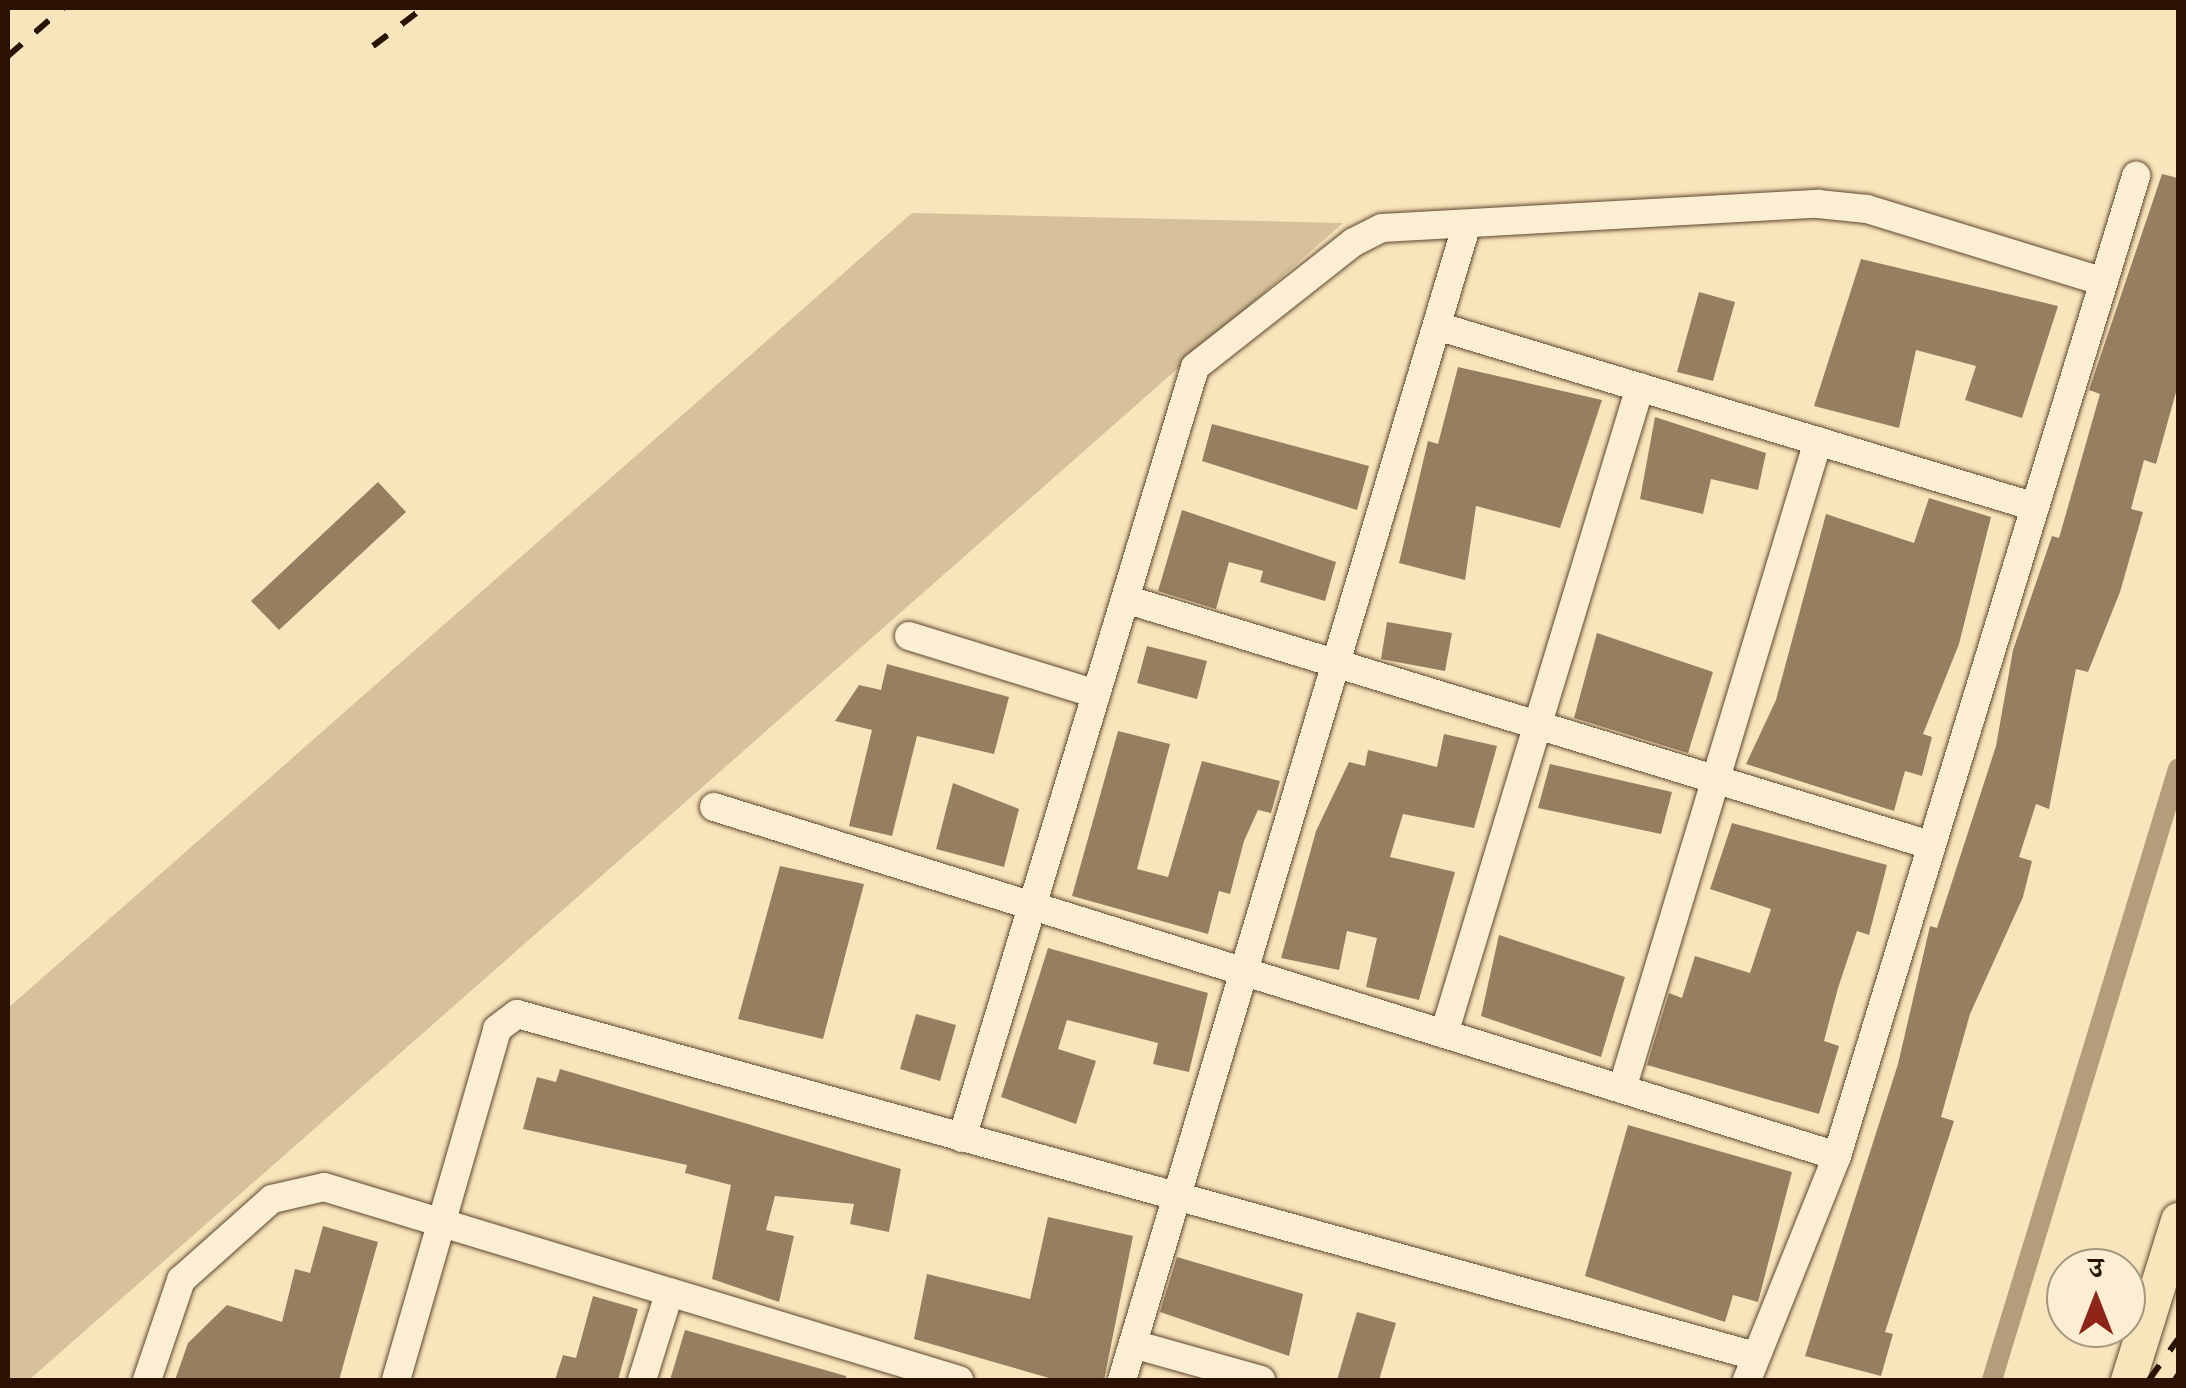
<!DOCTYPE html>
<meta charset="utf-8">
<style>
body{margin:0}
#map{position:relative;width:2186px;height:1388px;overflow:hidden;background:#f9e5bb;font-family:"Sorts Mill Goudy","Noto Serif Devanagari",serif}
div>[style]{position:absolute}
.green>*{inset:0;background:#d6c19b}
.canal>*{height:20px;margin:-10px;padding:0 10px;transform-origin:10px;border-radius:10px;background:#b39d7b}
.building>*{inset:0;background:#967f61}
.roads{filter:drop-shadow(0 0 2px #5e462f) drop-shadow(0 0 2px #5e462f)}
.minor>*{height:28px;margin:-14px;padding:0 14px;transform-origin:14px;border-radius:14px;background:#fbeed3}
.major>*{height:35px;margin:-17.5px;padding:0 17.5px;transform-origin:17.5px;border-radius:17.5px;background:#f9e5bb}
.rail>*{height:6px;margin-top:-3px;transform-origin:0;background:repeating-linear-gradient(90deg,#2a1100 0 18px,transparent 0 36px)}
span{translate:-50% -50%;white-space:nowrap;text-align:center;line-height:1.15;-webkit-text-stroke:8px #fbeed3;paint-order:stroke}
.frame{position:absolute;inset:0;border:10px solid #2a1100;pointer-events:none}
.north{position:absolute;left:2046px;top:1248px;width:100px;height:100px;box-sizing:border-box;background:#fbeed3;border:2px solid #a7967f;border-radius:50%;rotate:0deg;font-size:28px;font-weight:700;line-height:40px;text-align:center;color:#2a1100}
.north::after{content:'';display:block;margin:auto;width:35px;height:45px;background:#8f2418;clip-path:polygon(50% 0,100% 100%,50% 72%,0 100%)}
</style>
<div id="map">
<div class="green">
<div style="clip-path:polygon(912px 213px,1343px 223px,29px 1380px,8px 1380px,8px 1008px)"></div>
</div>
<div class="canal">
<div style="left:1992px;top:1380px;width:639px;rotate:-73.07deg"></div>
</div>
<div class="building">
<div style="clip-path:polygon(2162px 174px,2178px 178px,2178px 385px,2156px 464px,2144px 460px,2131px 509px,2143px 512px,2120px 592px,2088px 672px,2076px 669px,2049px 809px,2036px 804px,2019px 857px,2032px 861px,2023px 897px,1970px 1014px,1941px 1117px,1954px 1121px,1885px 1332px,1893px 1334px,1881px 1376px,1805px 1356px,1898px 1064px,1930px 926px,1937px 928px,1996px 746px,2013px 650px,2052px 536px,2059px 538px,2100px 394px,2089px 390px)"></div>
<div style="clip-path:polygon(1861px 259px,2058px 306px,2022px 418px,1965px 400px,1976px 366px,1916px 350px,1899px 428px,1814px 406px)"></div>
<div style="clip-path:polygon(1699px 292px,1735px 302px,1713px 381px,1677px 372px)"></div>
<div style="clip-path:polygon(1458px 367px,1602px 400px,1560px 528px,1476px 506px,1465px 580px,1399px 563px,1428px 441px,1438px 444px)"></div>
<div style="clip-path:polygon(1655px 417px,1766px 453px,1758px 490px,1711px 479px,1703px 514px,1640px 499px)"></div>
<div style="clip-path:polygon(1212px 424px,1369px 466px,1357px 510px,1202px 461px)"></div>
<div style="clip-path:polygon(378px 482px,406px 512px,279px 630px,251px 601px)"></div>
<div style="clip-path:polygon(1929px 498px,1991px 517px,1959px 644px,1923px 734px,1932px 737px,1922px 776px,1905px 771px,1894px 811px,1746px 764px,1776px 700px,1826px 514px,1914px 543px)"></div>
<div style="clip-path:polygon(1182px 510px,1336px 562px,1325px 601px,1260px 582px,1263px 571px,1229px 562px,1216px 609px,1158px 591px)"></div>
<div style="clip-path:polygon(1387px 622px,1452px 633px,1445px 671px,1381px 659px)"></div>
<div style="clip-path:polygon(1597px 633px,1713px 672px,1688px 753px,1574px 718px)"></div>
<div style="clip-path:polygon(1147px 646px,1207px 661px,1197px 699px,1137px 683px)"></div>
<div style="clip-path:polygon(887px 664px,1009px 697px,994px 754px,917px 736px,892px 836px,849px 826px,872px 730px,835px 721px,859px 685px,881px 690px)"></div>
<div style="clip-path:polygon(1118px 731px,1170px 744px,1137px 869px,1168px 877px,1202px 761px,1280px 781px,1271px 813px,1258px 810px,1244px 841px,1230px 894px,1219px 891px,1208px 934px,1072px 896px)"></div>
<div style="clip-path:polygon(1444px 734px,1497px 746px,1474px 828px,1403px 814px,1390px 857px,1455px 872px,1419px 1000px,1366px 987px,1377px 938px,1347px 931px,1339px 970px,1281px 958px,1316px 831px,1349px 762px,1365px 766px,1368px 750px,1437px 767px)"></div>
<div style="clip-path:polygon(1550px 764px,1672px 792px,1661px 834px,1538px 808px)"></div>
<div style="clip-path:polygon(953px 783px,1019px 809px,1004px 867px,936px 849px)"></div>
<div style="clip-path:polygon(1732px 823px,1887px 865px,1869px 935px,1857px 931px,1838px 988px,1824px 1041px,1839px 1046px,1819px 1114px,1647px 1065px,1669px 993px,1682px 998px,1695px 956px,1750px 973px,1771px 909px,1710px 889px)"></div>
<div style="clip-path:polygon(780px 866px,864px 884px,823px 1039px,738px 1019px)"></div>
<div style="clip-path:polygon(1499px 935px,1625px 977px,1601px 1057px,1481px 1016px)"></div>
<div style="clip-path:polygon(1048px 948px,1208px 993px,1189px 1072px,1153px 1064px,1158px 1043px,1067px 1020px,1058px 1049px,1096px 1061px,1076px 1124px,1001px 1097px)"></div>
<div style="clip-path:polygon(916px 1014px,956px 1025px,940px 1081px,900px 1069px)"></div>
<div style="clip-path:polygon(560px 1069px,901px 1169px,889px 1232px,850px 1224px,854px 1204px,775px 1196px,766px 1230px,794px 1236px,779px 1302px,712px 1279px,731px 1185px,685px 1173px,687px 1165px,523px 1129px,537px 1077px,556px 1082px)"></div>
<div style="clip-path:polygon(1628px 1125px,1792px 1172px,1758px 1302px,1733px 1295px,1725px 1322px,1585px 1276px)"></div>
<div style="clip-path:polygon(1048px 1217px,1133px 1236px,1104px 1380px,1056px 1380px,914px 1339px,927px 1274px,1030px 1299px)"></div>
<div style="clip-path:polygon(323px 1226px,378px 1242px,339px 1380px,175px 1380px,188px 1343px,227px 1305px,282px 1322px,295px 1269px,310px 1273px)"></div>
<div style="clip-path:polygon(1177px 1257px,1303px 1294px,1289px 1356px,1160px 1312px)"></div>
<div style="clip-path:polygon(593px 1296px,638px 1309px,618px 1380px,555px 1380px,563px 1355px,576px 1358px)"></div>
<div style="clip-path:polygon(1357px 1312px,1396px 1323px,1379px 1380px,1337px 1380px)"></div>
<div style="clip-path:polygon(685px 1330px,846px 1376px,846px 1380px,670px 1380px)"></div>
</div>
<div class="roads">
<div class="minor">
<div style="left:1437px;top:326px;width:622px;rotate:16.83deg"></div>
<div style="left:1125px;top:599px;width:842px;rotate:16.99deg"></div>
<div style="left:909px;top:636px;width:196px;rotate:17.2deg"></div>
<div style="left:714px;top:807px;width:1176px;rotate:17.26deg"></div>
<div style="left:1444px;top:1034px;width:676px;rotate:-73.15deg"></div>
<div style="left:1622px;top:1089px;width:677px;rotate:-73.17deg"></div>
<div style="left:962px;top:1138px;width:805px;rotate:-73.18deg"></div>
<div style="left:1195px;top:367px;width:202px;rotate:-38.2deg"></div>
<div style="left:1354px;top:242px;width:31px;rotate:-27deg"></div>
<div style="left:1382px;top:228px;width:437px;rotate:-3.2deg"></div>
<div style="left:1818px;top:204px;width:49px;rotate:5.8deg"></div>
<div style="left:1867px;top:209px;width:245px;rotate:17.1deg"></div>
<div style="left:1133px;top:1344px;width:133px;rotate:15.7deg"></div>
<div style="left:147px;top:1380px;width:106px;rotate:-71.2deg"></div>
<div style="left:181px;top:1280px;width:122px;rotate:-41.7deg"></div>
<div style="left:272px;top:1199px;width:53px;rotate:-13deg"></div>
<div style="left:324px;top:1187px;width:664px;rotate:16.91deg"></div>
<div style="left:396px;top:1380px;width:365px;rotate:-73.9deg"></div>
<div style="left:497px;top:1029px;width:25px;rotate:-37deg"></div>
<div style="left:517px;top:1014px;width:1284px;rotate:15.44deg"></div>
<div style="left:642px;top:1380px;width:90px;rotate:-72.6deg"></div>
<div style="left:1122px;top:1380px;width:1200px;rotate:-73.39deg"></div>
<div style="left:1747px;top:1380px;width:241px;rotate:-68.1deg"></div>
<div style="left:1837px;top:1156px;width:1025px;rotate:-73.03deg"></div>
</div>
<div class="major">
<div style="left:2128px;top:1380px;width:168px;rotate:-72.6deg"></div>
</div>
</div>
<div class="rail">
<div style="left:373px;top:46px;width:63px;rotate:-37.2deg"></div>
<div style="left:8px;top:56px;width:73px;rotate:-41.1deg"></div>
<div style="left:2149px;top:1380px;width:50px;rotate:-54.7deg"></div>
<div style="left:2175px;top:1380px;width:6px;rotate:-59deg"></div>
</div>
<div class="frame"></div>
<div class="north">उ</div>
</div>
